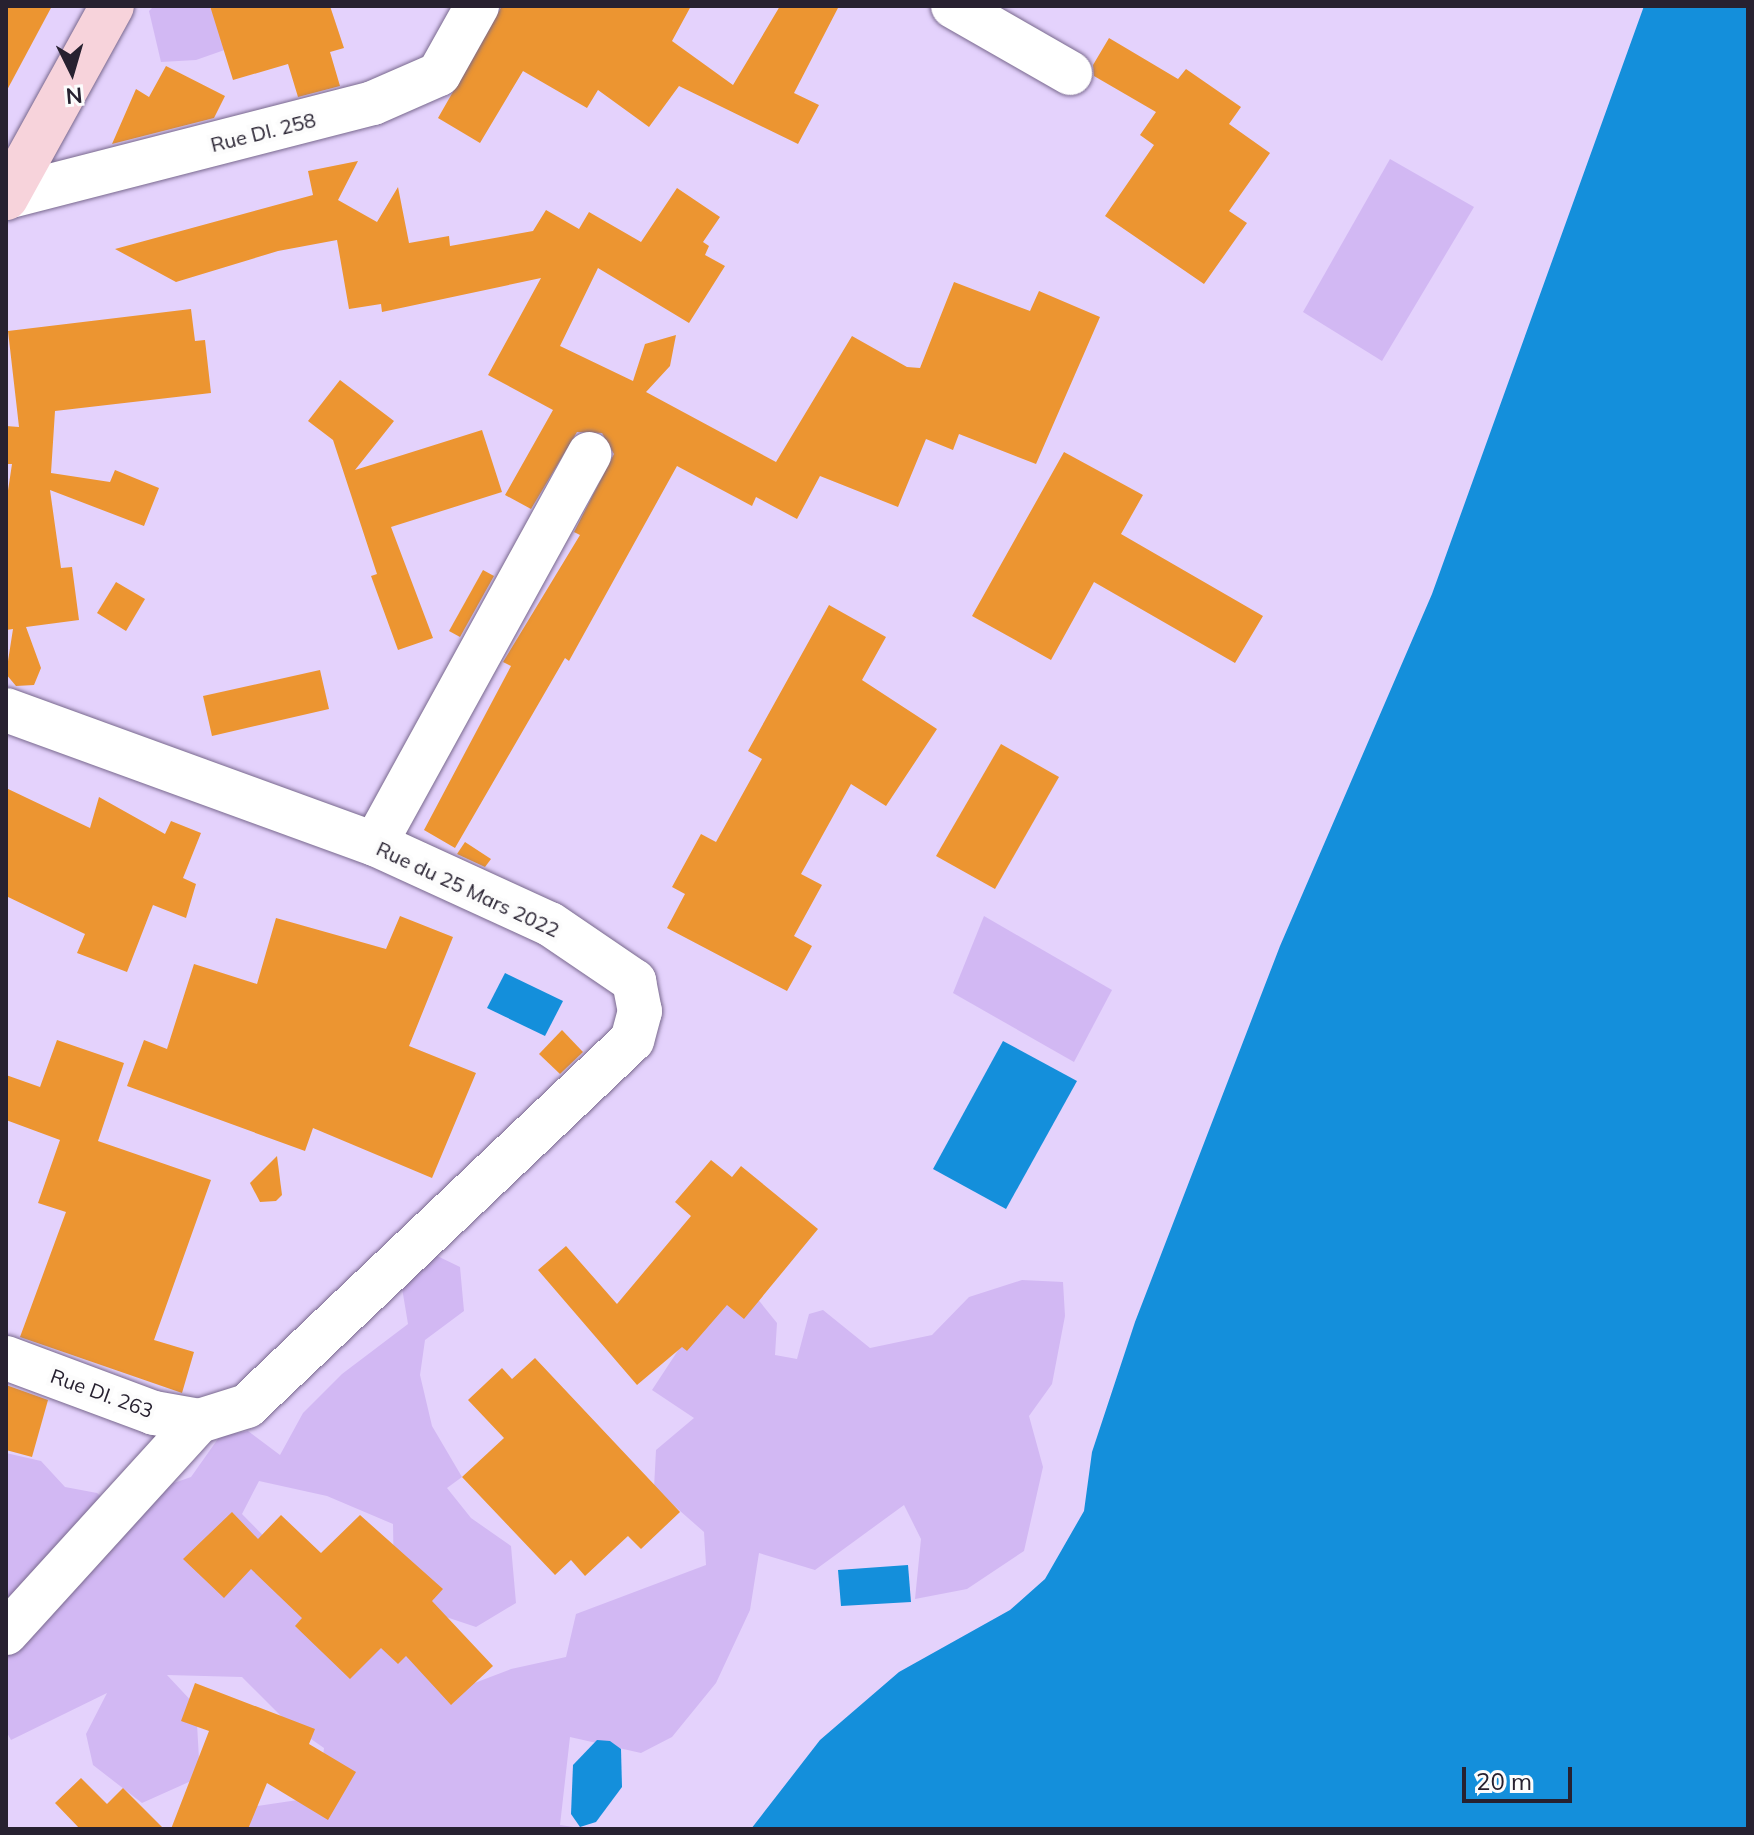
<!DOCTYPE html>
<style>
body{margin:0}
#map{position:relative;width:1754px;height:1835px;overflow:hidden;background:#e4d2fc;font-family:Mulish,sans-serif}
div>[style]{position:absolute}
.green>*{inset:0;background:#d2b8f3}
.water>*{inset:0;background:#148fdb}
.building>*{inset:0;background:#ec9531}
.roads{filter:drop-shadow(0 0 2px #78688d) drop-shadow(0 0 2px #78688d)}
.minor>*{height:44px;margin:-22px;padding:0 22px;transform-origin:22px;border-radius:22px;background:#fff}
.major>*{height:44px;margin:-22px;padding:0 22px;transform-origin:22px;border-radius:22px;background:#f7d3db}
span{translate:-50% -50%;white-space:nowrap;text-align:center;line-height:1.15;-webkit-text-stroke:8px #fcfcfc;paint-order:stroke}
.street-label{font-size:20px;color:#272130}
.frame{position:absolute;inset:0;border:8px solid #272130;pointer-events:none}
.north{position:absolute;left:32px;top:32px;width:80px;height:80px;-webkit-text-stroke:6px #fcfcfc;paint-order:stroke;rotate:175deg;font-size:22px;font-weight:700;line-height:32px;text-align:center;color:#272130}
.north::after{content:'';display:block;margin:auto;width:28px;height:36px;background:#272130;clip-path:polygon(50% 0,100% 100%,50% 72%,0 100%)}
.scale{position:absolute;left:1462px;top:1767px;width:110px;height:36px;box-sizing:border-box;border:4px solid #272130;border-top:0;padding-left:10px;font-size:24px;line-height:28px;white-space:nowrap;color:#272130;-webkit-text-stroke:6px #fcfcfc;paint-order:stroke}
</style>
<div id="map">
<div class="green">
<div style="clip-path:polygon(154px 6px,209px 6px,233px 47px,196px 60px,161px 62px,149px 11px)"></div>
<div style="clip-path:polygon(1390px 159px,1474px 207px,1382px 361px,1303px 312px)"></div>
<div style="clip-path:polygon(984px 916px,1112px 990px,1074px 1062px,953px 993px)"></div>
<div style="clip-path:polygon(429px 1252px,460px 1267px,464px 1311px,425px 1340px,420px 1375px,432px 1426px,462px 1477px,447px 1488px,471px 1518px,511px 1546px,516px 1603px,476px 1627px,425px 1610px,394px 1584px,393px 1524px,327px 1496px,259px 1481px,242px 1514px,295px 1568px,422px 1636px,443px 1695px,511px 1669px,566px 1657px,576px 1614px,706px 1565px,704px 1532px,654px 1488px,656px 1450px,694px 1418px,652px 1390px,696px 1323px,748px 1287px,777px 1323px,775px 1355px,797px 1359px,809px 1314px,823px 1310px,870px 1348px,932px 1335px,969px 1297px,1022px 1280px,1063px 1282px,1065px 1316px,1052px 1384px,1029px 1416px,1043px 1467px,1024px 1551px,967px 1589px,915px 1599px,921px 1539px,904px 1505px,815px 1570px,759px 1553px,750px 1610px,716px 1683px,672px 1737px,641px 1753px,570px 1737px,560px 1825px,587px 1829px,199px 1829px,231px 1810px,318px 1797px,324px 1748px,288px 1723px,242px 1677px,167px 1675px,196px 1706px,200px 1777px,142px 1803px,93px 1765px,86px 1734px,107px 1693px,11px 1740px,6px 1731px,6px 1453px,41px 1461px,65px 1487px,97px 1493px,130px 1522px,154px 1490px,191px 1477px,220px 1436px,248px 1431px,280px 1455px,303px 1413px,342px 1374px,408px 1324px,401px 1282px)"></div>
</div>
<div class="water">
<div style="clip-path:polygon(1644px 6px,1748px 6px,1748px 1829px,751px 1829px,820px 1740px,899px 1672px,1010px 1610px,1045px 1579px,1084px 1511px,1092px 1452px,1135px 1322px,1280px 946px,1432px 594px)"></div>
<div style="clip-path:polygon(505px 973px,563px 1001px,545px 1036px,487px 1008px)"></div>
<div style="clip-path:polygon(1003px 1041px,1077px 1081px,1006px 1209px,933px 1169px)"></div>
<div style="clip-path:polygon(908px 1565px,911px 1602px,841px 1606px,838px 1570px)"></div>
<div style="clip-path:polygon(597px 1740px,610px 1741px,621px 1749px,622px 1787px,596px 1822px,580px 1827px,571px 1814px,573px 1765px)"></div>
</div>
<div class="building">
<div style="clip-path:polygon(6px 6px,52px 6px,6px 92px)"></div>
<div style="clip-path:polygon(210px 6px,330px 6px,344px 48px,330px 52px,340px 86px,298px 97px,288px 64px,233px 80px)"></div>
<div style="clip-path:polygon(502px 6px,691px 6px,672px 41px,733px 85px,780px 6px,839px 6px,794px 93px,819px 105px,798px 144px,679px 86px,649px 127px,598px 90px,587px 108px,523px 71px,480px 143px,438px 118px)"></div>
<div style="clip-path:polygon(1109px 38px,1178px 79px,1186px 69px,1241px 107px,1229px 124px,1270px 153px,1229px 211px,1247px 223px,1204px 284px,1105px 216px,1154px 145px,1140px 135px,1156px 112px,1094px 76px,1093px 65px)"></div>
<div style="clip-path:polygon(166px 66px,225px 96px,214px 118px,112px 144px,136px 89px,149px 97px)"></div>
<div style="clip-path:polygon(358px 161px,338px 200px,377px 222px,398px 187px,409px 243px,449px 236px,450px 246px,533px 231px,546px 210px,579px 229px,589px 212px,641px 242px,677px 188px,720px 217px,703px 242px,709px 246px,705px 255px,725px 266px,689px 323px,598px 268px,560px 346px,633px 381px,645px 344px,676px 335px,670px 366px,646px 392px,776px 462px,852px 336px,907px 367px,920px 368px,954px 282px,1030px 311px,1039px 291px,1100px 317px,1036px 464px,959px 434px,953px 450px,926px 439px,898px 507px,820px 476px,797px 519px,756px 497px,752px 506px,677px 466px,569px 661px,565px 658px,455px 848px,424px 830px,511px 666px,503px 662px,580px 535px,574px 532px,614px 454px,602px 433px,577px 432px,531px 509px,505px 495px,553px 410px,488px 375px,541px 278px,382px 312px,381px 304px,349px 309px,337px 240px,278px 251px,176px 282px,115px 249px,313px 195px,308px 171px)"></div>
<div style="clip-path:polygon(191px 309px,195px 341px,205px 340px,211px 393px,55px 411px,51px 473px,110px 482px,115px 470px,159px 488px,144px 526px,50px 490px,61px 568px,72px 567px,79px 620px,26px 627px,41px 668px,34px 685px,16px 686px,6px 674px,13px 629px,6px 630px,6px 504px,12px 464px,6px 464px,6px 426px,19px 427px,8px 331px)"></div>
<div style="clip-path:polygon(340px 380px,394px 421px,355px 470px,482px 430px,502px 492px,391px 527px,433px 638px,398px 650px,371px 576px,377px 574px,333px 440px,308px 421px)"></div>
<div style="clip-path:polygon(1064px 452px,1143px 495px,1121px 534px,1263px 616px,1235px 663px,1094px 582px,1051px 660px,972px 616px)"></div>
<div style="clip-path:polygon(483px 570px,494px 576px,460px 637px,449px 631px)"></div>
<div style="clip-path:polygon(116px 582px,145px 599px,126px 631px,97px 613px)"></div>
<div style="clip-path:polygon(829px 605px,886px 637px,862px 680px,937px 729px,886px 806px,851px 784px,801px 874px,822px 885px,794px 936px,812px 946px,787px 991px,667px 928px,685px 894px,672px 887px,701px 834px,716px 842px,762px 759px,748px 751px)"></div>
<div style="clip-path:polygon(320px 670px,329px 709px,212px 736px,203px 696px)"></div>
<div style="clip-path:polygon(1001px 744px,1059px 777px,995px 889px,936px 856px)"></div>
<div style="clip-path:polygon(6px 788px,90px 828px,99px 797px,165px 834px,171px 821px,201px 833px,183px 878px,196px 884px,186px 918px,153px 905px,127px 972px,77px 953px,85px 934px,6px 896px)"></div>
<div style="clip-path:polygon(465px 842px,491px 859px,485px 867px,457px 854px)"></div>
<div style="clip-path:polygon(400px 916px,453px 937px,409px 1046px,476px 1073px,432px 1178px,313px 1128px,305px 1151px,127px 1086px,144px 1040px,167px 1049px,194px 964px,257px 984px,276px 918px,386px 949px)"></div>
<div style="clip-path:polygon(562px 1030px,583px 1052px,560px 1074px,539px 1054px)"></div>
<div style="clip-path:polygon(57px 1040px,124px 1063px,98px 1141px,211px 1180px,154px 1340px,194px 1352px,182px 1393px,20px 1337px,66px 1212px,38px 1203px,60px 1140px,6px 1120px,6px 1075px,40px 1087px)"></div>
<div style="clip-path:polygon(277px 1156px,282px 1195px,276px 1201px,260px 1202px,250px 1183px)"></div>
<div style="clip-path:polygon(711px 1160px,732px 1177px,741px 1166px,818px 1229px,744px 1319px,727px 1305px,687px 1351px,682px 1347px,637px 1385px,538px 1270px,566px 1246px,617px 1304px,691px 1216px,675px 1202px)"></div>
<div style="clip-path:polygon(535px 1358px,680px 1512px,641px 1549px,628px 1536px,585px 1576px,571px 1560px,555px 1575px,462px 1477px,504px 1438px,468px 1400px,502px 1368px,512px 1379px)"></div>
<div style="clip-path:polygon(6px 1385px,48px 1400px,32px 1457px,6px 1450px)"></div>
<div style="clip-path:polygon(232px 1512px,258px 1539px,281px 1515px,321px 1553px,360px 1515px,443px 1589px,432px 1601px,493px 1666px,451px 1705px,406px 1656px,398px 1664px,381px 1648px,350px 1679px,295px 1626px,302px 1618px,251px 1569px,224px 1598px,183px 1559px)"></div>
<div style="clip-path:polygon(195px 1683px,315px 1729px,309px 1744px,356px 1772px,328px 1820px,267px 1783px,248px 1829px,171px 1829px,209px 1731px,181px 1721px)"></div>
<div style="clip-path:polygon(81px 1778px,107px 1804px,123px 1788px,164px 1829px,80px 1829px,55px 1803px)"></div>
</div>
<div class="roads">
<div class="minor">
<div style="left:953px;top:6px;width:135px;rotate:29.8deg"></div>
<div style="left:7px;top:197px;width:378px;rotate:-14.4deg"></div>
<div style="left:373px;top:103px;width:72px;rotate:-23.7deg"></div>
<div style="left:439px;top:74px;width:78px;rotate:-60.8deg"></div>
<div style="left:6px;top:710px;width:393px;rotate:20deg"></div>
<div style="left:375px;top:844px;width:192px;rotate:24.6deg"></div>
<div style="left:550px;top:924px;width:102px;rotate:34.2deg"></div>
<div style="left:634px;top:981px;width:31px;rotate:79deg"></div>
<div style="left:640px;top:1011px;width:30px;rotate:105deg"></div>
<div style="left:632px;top:1040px;width:531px;rotate:136.45deg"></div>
<div style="left:247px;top:1406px;width:50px;rotate:162.6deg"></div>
<div style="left:199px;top:1421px;width:46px;rotate:-169.9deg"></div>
<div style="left:154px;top:1413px;width:158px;rotate:-159.6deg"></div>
<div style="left:375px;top:844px;width:445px;rotate:-61.2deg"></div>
<div style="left:6px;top:1633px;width:287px;rotate:-47.7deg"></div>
</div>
<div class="major">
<div style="left:6px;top:198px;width:219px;rotate:-61.1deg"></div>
</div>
</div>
<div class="street-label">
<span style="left:263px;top:132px;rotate:-14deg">Rue DI. 258</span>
<span style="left:468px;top:889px;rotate:25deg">Rue du 25 Mars 2022</span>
<span style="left:102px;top:1393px;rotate:20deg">Rue DI. 263</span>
</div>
<div class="frame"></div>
<div class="north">N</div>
<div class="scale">20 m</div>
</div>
